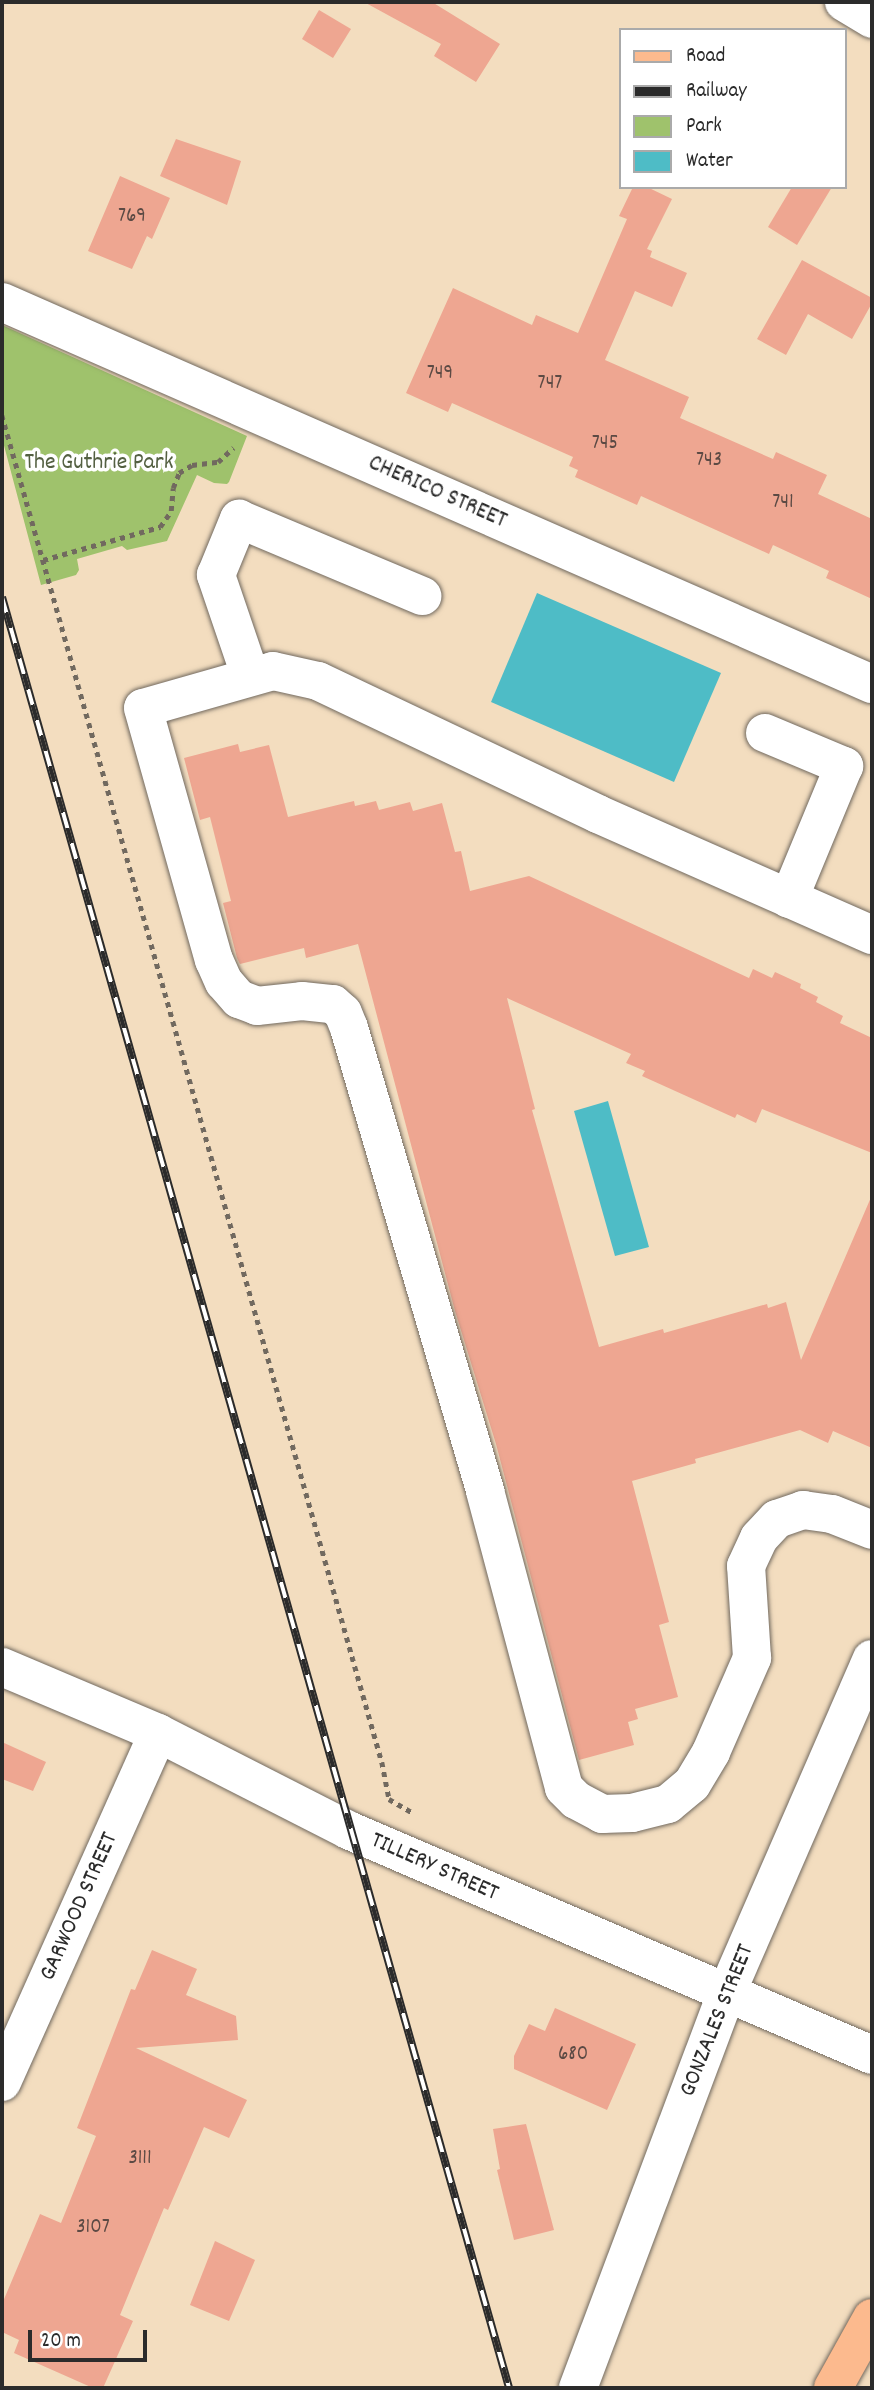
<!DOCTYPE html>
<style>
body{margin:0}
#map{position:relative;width:874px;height:2390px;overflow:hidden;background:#f3ddbf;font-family:Dekko,sans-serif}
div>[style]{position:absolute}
.green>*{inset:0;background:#9fc26c}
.water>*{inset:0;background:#4ebcc6}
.building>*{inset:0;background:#eea691}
.path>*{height:4.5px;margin-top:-2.25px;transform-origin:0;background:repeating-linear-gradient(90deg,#71695f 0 5px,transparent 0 10px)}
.roads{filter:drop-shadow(0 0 2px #71695f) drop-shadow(0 0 2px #71695f)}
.minor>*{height:38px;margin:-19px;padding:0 19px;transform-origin:19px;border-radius:19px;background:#fff}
.major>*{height:38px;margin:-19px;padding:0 19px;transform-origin:19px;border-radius:19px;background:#fcba8e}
.rail>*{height:8px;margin-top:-4px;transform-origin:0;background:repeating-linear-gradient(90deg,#fff 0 16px,#2b2b2b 0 32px);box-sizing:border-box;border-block:2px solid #2b2b2b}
span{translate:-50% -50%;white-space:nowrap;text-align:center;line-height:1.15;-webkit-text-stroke:7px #fff;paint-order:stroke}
.number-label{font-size:21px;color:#5c4a44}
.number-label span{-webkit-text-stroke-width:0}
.park-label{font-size:24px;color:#546042}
.street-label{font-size:24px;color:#2b2b2b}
.frame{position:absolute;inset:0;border:4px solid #2b2b2b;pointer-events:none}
.legend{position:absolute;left:619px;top:28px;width:228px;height:161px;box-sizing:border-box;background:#fff;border:2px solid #aaa;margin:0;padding:9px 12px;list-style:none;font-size:21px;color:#2b2b2b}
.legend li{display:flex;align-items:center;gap:14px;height:35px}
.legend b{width:35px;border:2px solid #aaa}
.scale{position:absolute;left:28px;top:2330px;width:119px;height:32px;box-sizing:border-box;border:4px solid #2b2b2b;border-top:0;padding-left:9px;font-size:21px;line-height:24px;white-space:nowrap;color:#2b2b2b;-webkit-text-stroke:5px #fff;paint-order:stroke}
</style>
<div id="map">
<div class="green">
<div style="clip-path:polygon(2px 325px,247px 436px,229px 482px,227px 484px,214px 483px,197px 475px,167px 541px,127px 550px,122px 546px,77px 559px,79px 570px,76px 575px,41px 585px,2px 438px)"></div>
</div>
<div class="water">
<div style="clip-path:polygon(537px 593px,721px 673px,674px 782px,491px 702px)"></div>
<div style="clip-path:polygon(608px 1101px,649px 1247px,615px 1256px,574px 1111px)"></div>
</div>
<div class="building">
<div style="clip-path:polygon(364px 2px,432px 2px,500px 44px,476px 82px,434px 56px,441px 44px)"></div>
<div style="clip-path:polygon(319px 10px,351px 29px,333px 58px,302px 39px)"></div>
<div style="clip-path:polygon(176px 139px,241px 161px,227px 205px,160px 176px)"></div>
<div style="clip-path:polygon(120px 176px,170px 198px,152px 239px,147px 236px,132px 269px,88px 251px)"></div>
<div style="clip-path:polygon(633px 187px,647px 187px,672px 199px,647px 249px,652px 251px,650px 257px,687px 273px,672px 307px,635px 291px,605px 360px,689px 397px,680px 418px,773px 459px,776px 452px,827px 475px,818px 494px,872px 519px,872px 599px,826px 578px,829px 571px,773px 545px,769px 554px,641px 496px,637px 505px,575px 477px,578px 470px,569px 466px,573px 457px,452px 403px,448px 412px,406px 393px,453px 288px,532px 325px,536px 315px,578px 333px,627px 219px,619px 216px)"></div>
<div style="clip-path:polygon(792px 187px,832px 187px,797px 245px,768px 227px)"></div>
<div style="clip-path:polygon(802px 260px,872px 298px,872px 303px,852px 339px,808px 314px,786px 355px,757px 339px)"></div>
<div style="clip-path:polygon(238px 744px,240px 752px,269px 745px,288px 817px,354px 801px,355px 806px,376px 801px,379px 810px,410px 802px,413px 811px,442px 803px,455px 852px,461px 851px,470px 891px,529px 876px,749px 978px,753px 969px,772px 978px,775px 972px,801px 984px,800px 988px,818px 997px,816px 1002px,843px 1016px,840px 1023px,872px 1038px,872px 1153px,762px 1109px,756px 1123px,737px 1114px,735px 1118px,642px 1076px,645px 1071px,626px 1063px,631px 1054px,507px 998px,535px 1109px,532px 1110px,599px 1347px,663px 1329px,664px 1333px,767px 1304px,768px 1308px,786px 1302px,801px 1360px,872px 1195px,872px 1448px,833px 1431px,828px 1443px,800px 1430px,695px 1459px,696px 1463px,632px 1481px,669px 1622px,659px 1625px,678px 1697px,635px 1709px,638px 1719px,628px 1722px,634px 1745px,579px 1760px,496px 1444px,455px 1311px,358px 944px,306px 958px,304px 948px,240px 964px,237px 958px,223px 903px,231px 901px,210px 817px,200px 820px,184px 758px)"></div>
<div style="clip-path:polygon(2px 1742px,46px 1762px,33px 1791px,2px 1779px)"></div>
<div style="clip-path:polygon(152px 1950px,197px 1969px,186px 1995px,236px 2016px,238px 2040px,136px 2048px,247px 2100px,229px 2138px,204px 2127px,168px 2210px,164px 2208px,120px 2315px,133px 2321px,103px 2388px,93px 2388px,14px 2353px,19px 2340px,2px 2332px,2px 2304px,40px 2214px,61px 2223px,96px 2136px,77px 2128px,131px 1989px,135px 1990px)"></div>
<div style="clip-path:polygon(555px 2008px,636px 2044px,607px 2110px,514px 2069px,514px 2056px,529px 2024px,545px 2031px)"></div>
<div style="clip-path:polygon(526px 2124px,554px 2230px,514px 2240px,497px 2170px,500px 2169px,493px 2129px)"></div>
<div style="clip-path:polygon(215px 2241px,255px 2260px,229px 2321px,190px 2305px)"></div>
</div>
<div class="path">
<div style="left:2px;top:415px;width:1400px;rotate:74.25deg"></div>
<div style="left:382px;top:1762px;width:38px;rotate:79deg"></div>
<div style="left:389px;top:1799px;width:28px;rotate:30deg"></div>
<div style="left:43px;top:560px;width:122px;rotate:-15.8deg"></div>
<div style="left:160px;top:527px;width:19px;rotate:-55deg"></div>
<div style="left:171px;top:511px;width:23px;rotate:-85deg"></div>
<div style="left:173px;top:488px;width:16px;rotate:-68deg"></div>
<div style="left:179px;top:473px;width:15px;rotate:-32deg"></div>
<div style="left:192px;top:465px;width:26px;rotate:-7deg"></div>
<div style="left:218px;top:462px;width:21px;rotate:-43deg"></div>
</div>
<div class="roads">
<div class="minor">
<div style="left:844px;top:2px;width:33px;rotate:31deg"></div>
<div style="left:2px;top:302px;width:950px;rotate:23.71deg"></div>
<div style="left:250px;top:675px;width:106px;rotate:-108.8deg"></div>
<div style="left:216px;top:575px;width:61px;rotate:-67.7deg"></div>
<div style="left:239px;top:519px;width:199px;rotate:22.8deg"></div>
<div style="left:765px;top:733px;width:86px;rotate:22.7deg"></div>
<div style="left:844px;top:766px;width:144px;rotate:112.5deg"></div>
<div style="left:872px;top:935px;width:300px;rotate:-156.2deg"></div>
<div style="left:598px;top:814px;width:310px;rotate:-154.6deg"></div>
<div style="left:318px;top:681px;width:46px;rotate:-167.5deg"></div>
<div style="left:273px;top:671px;width:135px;rotate:164.1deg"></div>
<div style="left:143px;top:708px;width:262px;rotate:74.3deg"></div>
<div style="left:214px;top:960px;width:24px;rotate:66deg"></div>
<div style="left:224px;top:982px;width:23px;rotate:49deg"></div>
<div style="left:239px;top:999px;width:19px;rotate:21deg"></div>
<div style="left:257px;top:1006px;width:45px;rotate:-6.3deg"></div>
<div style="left:302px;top:1001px;width:31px;rotate:6deg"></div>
<div style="left:333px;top:1004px;width:13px;rotate:42deg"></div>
<div style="left:343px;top:1013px;width:16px;rotate:68deg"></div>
<div style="left:349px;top:1028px;width:483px;rotate:73.6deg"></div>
<div style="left:485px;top:1491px;width:307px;rotate:75.1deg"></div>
<div style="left:564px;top:1788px;width:17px;rotate:45deg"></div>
<div style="left:576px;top:1800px;width:30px;rotate:28deg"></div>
<div style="left:602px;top:1814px;width:30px;rotate:-2deg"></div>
<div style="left:632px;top:1813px;width:37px;rotate:-14deg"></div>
<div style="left:668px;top:1804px;width:31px;rotate:-40deg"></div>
<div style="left:692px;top:1784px;width:37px;rotate:-59deg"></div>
<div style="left:711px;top:1752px;width:103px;rotate:-66.4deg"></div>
<div style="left:752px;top:1658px;width:92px;rotate:-93.7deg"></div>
<div style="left:746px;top:1566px;width:31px;rotate:-65deg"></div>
<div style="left:759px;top:1538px;width:26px;rotate:-47deg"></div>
<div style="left:777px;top:1519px;width:28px;rotate:-19deg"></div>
<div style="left:803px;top:1510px;width:29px;rotate:8deg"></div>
<div style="left:832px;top:1514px;width:43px;rotate:21.8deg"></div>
<div style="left:2px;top:1667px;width:169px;rotate:22.9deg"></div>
<div style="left:158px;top:1733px;width:213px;rotate:27deg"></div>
<div style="left:348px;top:1830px;width:570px;rotate:23.24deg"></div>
<div style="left:2px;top:2082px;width:382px;rotate:-65.9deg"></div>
<div style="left:578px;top:2388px;width:423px;rotate:-69.4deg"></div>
<div style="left:727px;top:1992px;width:363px;rotate:-66.5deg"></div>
</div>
<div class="major">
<div style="left:833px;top:2388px;width:80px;rotate:-60.9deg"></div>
</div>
</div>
<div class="rail">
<div style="left:2px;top:597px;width:1861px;rotate:74.19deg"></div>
</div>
<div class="number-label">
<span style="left:132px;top:217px">769</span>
<span style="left:440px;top:374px">749</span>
<span style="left:550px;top:384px">747</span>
<span style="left:605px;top:444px">745</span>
<span style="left:709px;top:461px">743</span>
<span style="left:783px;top:503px">741</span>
<span style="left:573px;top:2055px">680</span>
<span style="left:140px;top:2159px">3111</span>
<span style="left:93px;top:2228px">3107</span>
</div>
<div class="park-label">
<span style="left:99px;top:464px">The Guthrie Park</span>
</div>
<div class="street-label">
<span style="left:437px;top:493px;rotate:24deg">CHERICO STREET</span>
<span style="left:434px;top:1868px;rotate:24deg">TILLERY STREET</span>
<span style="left:80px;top:1907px;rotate:-66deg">GARWOOD STREET</span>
<span style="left:718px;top:2021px;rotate:-68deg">GONZALES STREET</span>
</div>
<div class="frame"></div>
<ul class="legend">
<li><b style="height:9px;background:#fcba8e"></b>Road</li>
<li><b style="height:9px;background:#2b2b2b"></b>Railway</li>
<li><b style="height:19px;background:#9fc26c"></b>Park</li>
<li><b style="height:19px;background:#4ebcc6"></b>Water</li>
</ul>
<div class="scale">20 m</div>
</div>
